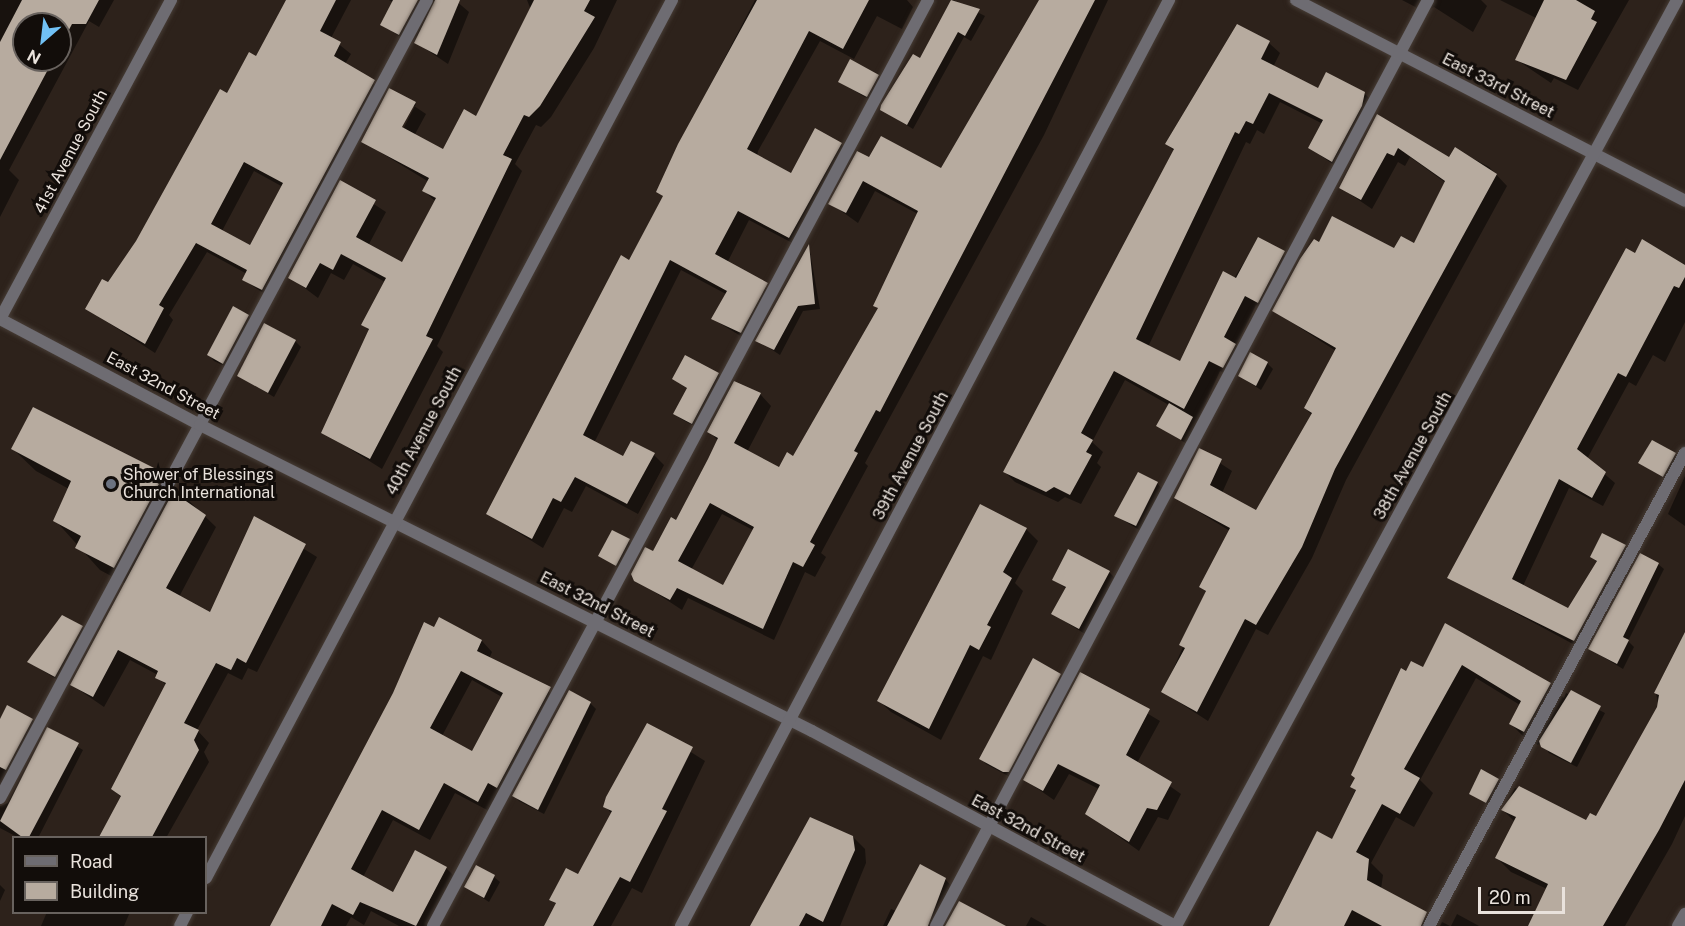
<!DOCTYPE html>
<style>
body{margin:0}
#map{position:relative;width:1685px;height:926px;overflow:hidden;background:#2d221b;font-family:"Public Sans",sans-serif}
div>[style]{position:absolute}
.shadow>*{inset:0;background:#0007}
.building>*{inset:0;background:#b7ab9f}
.roads{filter:drop-shadow(0 0 2px #473d36) drop-shadow(0 0 2px #473d36)}
.service>*{height:12px;margin:-6px;padding:0 6px;transform-origin:6px;border-radius:6px;background:#6e6c72}
.minor>*{height:12px;margin:-6px;padding:0 6px;transform-origin:6px;border-radius:6px;background:#6e6c72}
.dots>*{width:16px;height:16px;translate:-50% -50%;box-sizing:border-box;border:3px solid #120d0a;border-radius:50%}
span{translate:-50% -50%;white-space:nowrap;text-align:center;line-height:1.15;-webkit-text-stroke:6px #120d0a;paint-order:stroke}
.street-label{font-size:16px;color:#e9e2dc}
.poi-label{font-size:16px;color:#e9e2dc}
.left{translate:0 -50%;text-align:left}
.legend{position:absolute;left:12px;top:836px;width:195px;height:78px;box-sizing:border-box;background:#120d0a;border:2px solid #68625e;margin:0;padding:8px 10px;list-style:none;font-size:18px;color:#e9e2dc}
.legend li{display:flex;align-items:center;gap:12px;height:30px}
.legend b{width:30px;border:2px solid #68625e}
.north{position:absolute;left:12px;top:12px;width:60px;height:60px;box-sizing:border-box;background:#120d0a;border:2px solid #68625e;border-radius:50%;rotate:208deg;font-size:16px;font-weight:700;line-height:24px;text-align:center;color:#e9e2dc}
.north::after{content:'';display:block;margin:auto;width:21px;height:27px;background:#71c1f5;clip-path:polygon(50% 0,100% 100%,50% 72%,0 100%)}
.scale{position:absolute;left:1478px;top:887px;width:87px;height:27px;box-sizing:border-box;border:3px solid #e9e2dc;border-top:0;padding-left:8px;font-size:18px;line-height:21px;white-space:nowrap;color:#e9e2dc;-webkit-text-stroke:4px #120d0a;paint-order:stroke}
</style>
<div id="map">
<div class="shadow">
<div style="clip-path:polygon(evenodd,0 0,114px 0,99px 27px,89px 21px,9px 170px,19px 180px,0 217px,0 0,24px 24px,60px 24px,60px 60px,24px 60px,24px 24px)"></div>
<div style="clip-path:polygon(evenodd,288px 0,351px 0,331px 38px,351px 54px,345px 64px,384px 91px,272px 299px,244px 280px,247px 274px,207px 252px,169px 315px,173px 320px,155px 353px,87px 309px,138px 242px,228px 95px,257px 58px,288px 0,254px 171px,283px 187px,251px 247px,222px 231px,254px 171px)"></div>
<div style="clip-path:polygon(389px 0,455px 0,469px 12px,448px 64px,415px 42px,424px 27px,410px 44px,382px 24px,393px 2px)"></div>
<div style="clip-path:polygon(evenodd,527px 0,617px 0,594px 48px,551px 117px,541px 127px,536px 125px,515px 164px,522px 171px,437px 346px,443px 352px,382px 469px,323px 432px,369px 331px,363px 324px,385px 282px,353px 264px,344px 280px,331px 273px,318px 298px,290px 277px,340px 182px,386px 212px,368px 246px,403px 264px,436px 202px,424px 191px,429px 182px,362px 141px,390px 90px,426px 114px,414px 136px,444px 151px,465px 111px,477px 118px,531px 10px,527px 0,412px 104px,416px 104px,400px 135px,397px 133px,412px 104px)"></div>
<div style="clip-path:polygon(755px 0,907px 0,913px 7px,902px 29px,877px 16px,854px 59px,820px 41px,758px 151px,757px 157px,792px 175px,841px 144px,852px 155px,800px 247px,749px 220px,727px 263px,777px 295px,752px 343px,713px 319px,726px 294px,681px 270px,594px 443px,623px 458px,654px 455px,664px 465px,638px 514px,586px 486px,572px 512px,564px 508px,543px 548px,488px 514px,664px 197px,658px 192px,679px 145px)"></div>
<div style="clip-path:polygon(953px 0,985px 16px,971px 41px,964px 37px,913px 129px,882px 110px,920px 60px)"></div>
<div style="clip-path:polygon(evenodd,1040px 0,1108px 0,1044px 135px,865px 463px,868px 466px,821px 553px,826px 557px,815px 577px,805px 572px,774px 640px,688px 598px,682px 610px,644px 585px,653px 553px,677px 522px,718px 441px,709px 431px,760px 394px,771px 406px,747px 452px,780px 469px,794px 458px,879px 309px,875px 305px,918px 214px,875px 191px,858px 223px,830px 203px,870px 159px,941px 170px,1040px 0,722px 514px,753px 530px,723px 587px,691px 570px,722px 514px)"></div>
<div style="clip-path:polygon(1402px 0,1481px 0,1487px 6px,1473px 32px,1434px 7px,1425px 12px)"></div>
<div style="clip-path:polygon(1500px 0,1629px 0,1578px 90px,1554px 78px,1551px 83px,1517px 60px,1536px 18px)"></div>
<div style="clip-path:polygon(1269px 43px,1280px 53px,1273px 67px,1319px 90px,1364px 93px,1375px 104px,1344px 172px,1310px 148px,1323px 124px,1280px 102px,1264px 134px,1257px 130px,1250px 144px,1246px 142px,1148px 347px,1180px 363px,1259px 239px,1295px 263px,1269px 313px,1256px 305px,1236px 346px,1246px 356px,1234px 378px,1220px 371px,1187px 444px,1158px 426px,1169px 405px,1125px 380px,1092px 442px,1103px 452px,1097px 463px,1101px 467px,1081px 504px,1065px 497px,1058px 502px,1015px 482px,1004px 471px,1174px 151px,1167px 144px)"></div>
<div style="clip-path:polygon(878px 76px,884px 81px,873px 102px,840px 82px)"></div>
<div style="clip-path:polygon(1378px 116px,1449px 159px,1455px 149px,1489px 167px,1507px 186px,1346px 480px,1312px 558px,1268px 635px,1256px 629px,1208px 721px,1163px 692px,1207px 593px,1201px 587px,1230px 531px,1176px 498px,1200px 450px,1232px 471px,1222px 493px,1257px 512px,1312px 415px,1305px 408px,1336px 351px,1274px 311px,1320px 244px,1395px 250px,1414px 245px,1446px 183px,1410px 157px,1405px 166px,1398px 162px,1372px 209px,1341px 188px)"></div>
<div style="clip-path:polygon(809px 246px,820px 309px,803px 311px,780px 355px,757px 340px)"></div>
<div style="clip-path:polygon(1635px 255px,1685px 267px,1685px 322px,1665px 362px,1653px 355px,1636px 386px,1629px 382px,1587px 459px,1615px 483px,1603px 506px,1569px 488px,1523px 586px,1569px 609px,1598px 563px,1592px 557px,1625px 547px,1635px 557px,1584px 650px,1449px 577px)"></div>
<div style="clip-path:polygon(248px 316px,254px 322px,229px 368px,214px 361px,209px 355px)"></div>
<div style="clip-path:polygon(295px 341px,301px 347px,274px 397px,239px 376px)"></div>
<div style="clip-path:polygon(1267px 363px,1273px 369px,1261px 390px,1239px 376px)"></div>
<div style="clip-path:polygon(718px 374px,724px 380px,698px 428px,681px 419px,675px 414px,688px 389px,673px 379px)"></div>
<div style="clip-path:polygon(13px 449px,159px 472px,216px 527px,179px 597px,211px 614px,254px 518px,317px 557px,257px 672px,248px 668px,242px 680px,228px 673px,197px 730px,209px 743px,204px 752px,209px 762px,166px 838px,101px 838px,122px 798px,113px 789px,166px 686px,158px 675px,130px 660px,104px 707px,72px 685px,126px 584px,100px 570px,55px 520px,69px 489px,36px 471px)"></div>
<div style="clip-path:polygon(1675px 454px,1680px 460px,1669px 481px,1640px 463px)"></div>
<div style="clip-path:polygon(1685px 476px,1685px 526px,1668px 514px)"></div>
<div style="clip-path:polygon(1157px 483px,1162px 489px,1141px 531px,1116px 516px)"></div>
<div style="clip-path:polygon(1026px 529px,1038px 541px,1015px 583px,1023px 591px,991px 660px,983px 656px,941px 740px,891px 712px,879px 701px)"></div>
<div style="clip-path:polygon(613px 532px,635px 546px,622px 570px,600px 556px)"></div>
<div style="clip-path:polygon(1658px 564px,1664px 569px,1628px 641px,1634px 647px,1623px 669px,1590px 649px)"></div>
<div style="clip-path:polygon(1109px 572px,1115px 578px,1085px 634px,1053px 614px,1067px 589px,1054px 580px)"></div>
<div style="clip-path:polygon(evenodd,440px 619px,482px 641px,492px 652px,489px 659px,561px 699px,489px 811px,455px 793px,430px 840px,393px 820px,363px 877px,393px 894px,446px 868px,457px 879px,432px 926px,399px 926px,371px 911px,364px 925px,351px 917px,346px 926px,271px 926px,440px 619px,472px 680px,502px 697px,473px 753px,442px 736px,472px 680px)"></div>
<div style="clip-path:polygon(1446px 625px,1550px 684px,1564px 698px,1566px 693px,1605px 713px,1577px 767px,1549px 753px,1541px 741px,1538px 745px,1524px 737px,1510px 723px,1520px 705px,1476px 678px,1420px 780px,1433px 793px,1414px 827px,1396px 817px,1371px 863px,1383px 875px,1381px 889px,1439px 926px,1276px 926px,1333px 841px,1406px 673px,1424px 669px)"></div>
<div style="clip-path:polygon(82px 627px,87px 633px,61px 682px,29px 662px)"></div>
<div style="clip-path:polygon(1685px 635px,1685px 816px,1672px 844px,1625px 926px,1529px 926px,1547px 889px,1511px 872px,1497px 858px,1515px 822px,1503px 810px,1515px 788px,1587px 822px,1596px 818px,1659px 708px,1656px 693px)"></div>
<div style="clip-path:polygon(1081px 674px,1160px 721px,1137px 763px,1181px 794px,1168px 820px,1158px 817px,1139px 851px,1087px 814px,1099px 789px,1069px 774px,1054px 800px,1025px 780px)"></div>
<div style="clip-path:polygon(1060px 675px,1065px 681px,1010px 777px,986px 764px,980px 758px)"></div>
<div style="clip-path:polygon(590px 703px,596px 709px,544px 814px,519px 801px,514px 795px)"></div>
<div style="clip-path:polygon(31px 719px,37px 725px,0 796px,0 722px)"></div>
<div style="clip-path:polygon(648px 725px,705px 761px,642px 893px,632px 888px,611px 926px,546px 926px,557px 905px,551px 899px,579px 876px,612px 814px,605px 806px)"></div>
<div style="clip-path:polygon(48px 729px,83px 750px,38px 838px,19px 838px,0 828px,0 806px,8px 803px)"></div>
<div style="clip-path:polygon(1498px 780px,1504px 785px,1492px 807px,1471px 794px)"></div>
<div style="clip-path:polygon(811px 819px,853px 837px,865px 849px,866px 863px,840px 926px,753px 926px)"></div>
<div style="clip-path:polygon(494px 877px,500px 882px,489px 902px,466px 887px)"></div>
<div style="clip-path:polygon(945px 879px,953px 888px,939px 926px,883px 926px,891px 909px,896px 911px)"></div>
<div style="clip-path:polygon(0 885px,5px 890px,0 901px)"></div>
<div style="clip-path:polygon(47px 912px,130px 912px,124px 926px,41px 926px)"></div>
<div style="clip-path:polygon(1457px 914px,1479px 926px,1451px 926px)"></div>
<div style="clip-path:polygon(1031px 917px,1047px 926px,1026px 926px)"></div>
<div style="clip-path:polygon(1442px 922px,1450px 926px,1440px 926px)"></div>
</div>
<div class="building">
<div style="clip-path:polygon(22px 0,99px 0,86px 24px,72px 24px,60px 47px,60px 24px,24px 24px,24px 60px,53px 60px,0 160px,0 42px)"></div>
<div style="clip-path:polygon(evenodd,286px 0,336px 0,320px 31px,341px 42px,334px 56px,375px 80px,262px 290px,242px 280px,247px 270px,196px 243px,159px 305px,164px 308px,145px 344px,85px 309px,102px 279px,108px 282px,136px 241px,220px 89px,227px 93px,249px 52px,256px 56px,286px 0,244px 162px,283px 183px,250px 245px,211px 224px,244px 162px)"></div>
<div style="clip-path:polygon(393px 0,418px 0,399px 35px,380px 25px)"></div>
<div style="clip-path:polygon(435px 0,460px 0,437px 55px,414px 43px)"></div>
<div style="clip-path:polygon(534px 0,590px 0,584px 11px,595px 17px,540px 106px,529px 117px,524px 115px,503px 155px,512px 159px,426px 336px,433px 339px,370px 459px,321px 433px,369px 329px,361px 325px,386px 278px,341px 254px,333px 270px,320px 263px,306px 288px,288px 278px,340px 180px,376px 200px,356px 237px,402px 262px,436px 198px,422px 191px,429px 178px,361px 142px,389px 88px,416px 102px,402px 127px,443px 149px,464px 109px,476px 116px)"></div>
<div style="clip-path:polygon(757px 0,869px 0,843px 49px,809px 31px,747px 149px,791px 173px,815px 128px,842px 143px,789px 238px,738px 211px,715px 254px,768px 283px,741px 333px,711px 319px,727px 291px,670px 260px,583px 435px,623px 456px,631px 441px,655px 453px,627px 504px,575px 477px,561px 502px,553px 498px,532px 539px,486px 514px,621px 255px,629px 260px,663px 196px,656px 192px,678px 144px)"></div>
<div style="clip-path:polygon(951px 0,980px 9px,965px 36px,958px 32px,907px 125px,880px 110px,881px 105px,913px 54px,920px 58px)"></div>
<div style="clip-path:polygon(evenodd,1039px 0,1095px 0,880px 412px,876px 410px,854px 451px,858px 453px,810px 542px,815px 545px,803px 567px,793px 562px,763px 629px,677px 588px,670px 600px,634px 581px,631px 574px,645px 547px,653px 551px,671px 517px,676px 520px,708px 459px,718px 438px,707px 432px,734px 381px,761px 393px,734px 443px,779px 467px,787px 452px,793px 456px,878px 308px,873px 306px,918px 211px,863px 181px,846px 213px,828px 204px,857px 151px,869px 157px,881px 136px,941px 168px,1039px 0,710px 503px,754px 527px,723px 585px,678px 561px,710px 503px)"></div>
<div style="clip-path:polygon(1544px 0,1576px 0,1595px 11px,1591px 19px,1597px 22px,1566px 80px,1515px 60px)"></div>
<div style="clip-path:polygon(1237px 24px,1270px 41px,1261px 59px,1318px 88px,1326px 72px,1365px 92px,1362px 106px,1332px 162px,1308px 148px,1323px 120px,1269px 93px,1253px 124px,1246px 121px,1239px 134px,1235px 132px,1136px 339px,1180px 361px,1223px 271px,1236px 278px,1258px 237px,1285px 251px,1258px 303px,1245px 296px,1224px 337px,1236px 344px,1223px 368px,1209px 361px,1184px 409px,1114px 371px,1081px 433px,1093px 440px,1086px 452px,1092px 455px,1070px 495px,1054px 487px,1046px 492px,1003px 472px,1174px 149px,1165px 144px)"></div>
<div style="clip-path:polygon(850px 59px,879px 75px,867px 97px,838px 82px)"></div>
<div style="clip-path:polygon(1377px 114px,1449px 157px,1455px 147px,1497px 174px,1335px 469px,1302px 547px,1256px 625px,1245px 619px,1197px 712px,1161px 692px,1185px 648px,1179px 645px,1206px 591px,1199px 587px,1230px 528px,1174px 498px,1199px 448px,1222px 459px,1210px 485px,1256px 510px,1312px 413px,1304px 408px,1336px 348px,1272px 311px,1300px 259px,1314px 239px,1319px 242px,1332px 216px,1394px 248px,1401px 236px,1414px 243px,1445px 181px,1398px 148px,1394px 156px,1387px 153px,1361px 200px,1339px 188px)"></div>
<div style="clip-path:polygon(1642px 239px,1685px 265px,1685px 277px,1679px 288px,1674px 286px,1626px 377px,1618px 373px,1577px 449px,1606px 472px,1592px 498px,1559px 479px,1512px 579px,1568px 608px,1597px 561px,1590px 557px,1602px 533px,1626px 545px,1574px 641px,1447px 578px,1626px 248px,1635px 253px)"></div>
<div style="clip-path:polygon(809px 244px,815px 304px,798px 306px,774px 350px,755px 341px)"></div>
<div style="clip-path:polygon(233px 306px,249px 315px,223px 364px,207px 355px)"></div>
<div style="clip-path:polygon(264px 323px,296px 340px,268px 393px,237px 376px)"></div>
<div style="clip-path:polygon(1250px 352px,1268px 362px,1256px 386px,1238px 376px)"></div>
<div style="clip-path:polygon(685px 355px,719px 373px,692px 424px,673px 414px,687px 388px,672px 379px)"></div>
<div style="clip-path:polygon(1169px 403px,1193px 417px,1181px 440px,1156px 426px)"></div>
<div style="clip-path:polygon(33px 407px,160px 471px,154px 481px,159px 484px,114px 568px,75px 548px,81px 536px,53px 521px,71px 481px,11px 449px)"></div>
<div style="clip-path:polygon(1652px 440px,1676px 453px,1663px 477px,1638px 463px)"></div>
<div style="clip-path:polygon(1138px 472px,1158px 482px,1136px 526px,1114px 516px)"></div>
<div style="clip-path:polygon(173px 492px,206px 515px,166px 588px,210px 612px,254px 516px,306px 544px,246px 663px,237px 658px,231px 670px,216px 663px,184px 723px,199px 730px,194px 740px,199px 750px,152px 837px,99px 837px,121px 796px,111px 789px,166px 683px,155px 678px,158px 671px,118px 650px,93px 697px,70px 685px)"></div>
<div style="clip-path:polygon(980px 504px,1027px 528px,1003px 572px,1012px 578px,987px 625px,991px 627px,979px 650px,970px 645px,929px 729px,877px 701px)"></div>
<div style="clip-path:polygon(612px 530px,630px 539px,616px 566px,598px 556px)"></div>
<div style="clip-path:polygon(1068px 549px,1110px 571px,1079px 629px,1051px 614px,1066px 587px,1052px 580px)"></div>
<div style="clip-path:polygon(1640px 553px,1659px 563px,1623px 637px,1629px 640px,1617px 664px,1588px 649px)"></div>
<div style="clip-path:polygon(62px 615px,83px 626px,55px 677px,27px 662px)"></div>
<div style="clip-path:polygon(evenodd,439px 617px,482px 640px,477px 651px,551px 687px,497px 788px,488px 783px,478px 802px,444px 783px,419px 830px,382px 810px,351px 869px,393px 892px,415px 850px,447px 867px,416px 926px,360px 902px,353px 915px,332px 904px,321px 926px,270px 926px,393px 693px,424px 622px,434px 627px,439px 617px,461px 671px,503px 693px,472px 751px,430px 728px,461px 671px)"></div>
<div style="clip-path:polygon(1445px 623px,1551px 683px,1524px 732px,1509px 724px,1521px 701px,1462px 665px,1404px 769px,1420px 778px,1400px 814px,1382px 804px,1356px 852px,1369px 859px,1367px 880px,1427px 912px,1421px 926px,1382px 926px,1352px 910px,1344px 926px,1269px 926px,1317px 831px,1332px 839px,1356px 790px,1350px 787px,1355px 778px,1351px 775px,1401px 668px,1406px 671px,1411px 661px,1423px 667px)"></div>
<div style="clip-path:polygon(1685px 632px,1685px 780px,1659px 830px,1603px 926px,1528px 926px,1548px 884px,1495px 858px,1516px 817px,1501px 810px,1519px 786px,1586px 820px,1590px 813px,1596px 816px,1657px 707px,1659px 695px,1654px 693px)"></div>
<div style="clip-path:polygon(1033px 658px,1061px 674px,1009px 772px,1003px 772px,979px 759px)"></div>
<div style="clip-path:polygon(1080px 672px,1150px 709px,1126px 755px,1172px 782px,1157px 810px,1147px 808px,1129px 842px,1085px 814px,1100px 785px,1058px 764px,1043px 791px,1023px 780px)"></div>
<div style="clip-path:polygon(569px 690px,591px 702px,538px 810px,512px 796px)"></div>
<div style="clip-path:polygon(1571px 690px,1601px 706px,1571px 763px,1541px 747px,1539px 741px)"></div>
<div style="clip-path:polygon(7px 705px,33px 719px,6px 770px,0 767px,0 719px)"></div>
<div style="clip-path:polygon(647px 723px,693px 747px,662px 809px,667px 811px,630px 882px,620px 877px,593px 926px,544px 926px,556px 903px,549px 900px,566px 868px,578px 874px,612px 811px,603px 807px,606px 797px)"></div>
<div style="clip-path:polygon(47px 727px,79px 743px,29px 837px,22px 837px,0 821px)"></div>
<div style="clip-path:polygon(1481px 769px,1499px 779px,1486px 803px,1469px 794px)"></div>
<div style="clip-path:polygon(810px 817px,853px 836px,855px 850px,823px 922px,806px 913px,799px 926px,750px 926px)"></div>
<div style="clip-path:polygon(920px 864px,946px 878px,928px 926px,887px 926px)"></div>
<div style="clip-path:polygon(476px 865px,495px 875px,484px 898px,464px 887px)"></div>
<div style="clip-path:polygon(959px 901px,1006px 926px,945px 926px)"></div>
</div>
<div class="roads">
<div class="service">
<div style="left:0;top:798px;width:905px;rotate:-61.85deg"></div>
<div style="left:433px;top:926px;width:1050px;rotate:-61.87deg"></div>
<div style="left:936px;top:926px;width:1049px;rotate:-62.02deg"></div>
<div style="left:1429px;top:926px;width:538px;rotate:-61.58deg"></div>
</div>
<div class="minor">
<div style="left:1296px;top:0;width:438px;rotate:27.3deg"></div>
<div style="left:0;top:319px;width:226px;rotate:27.9deg"></div>
<div style="left:200px;top:425px;width:684px;rotate:26.57deg"></div>
<div style="left:812px;top:731px;width:413px;rotate:28.2deg"></div>
<div style="left:0;top:319px;width:362px;rotate:-61.8deg"></div>
<div style="left:206px;top:878px;width:994px;rotate:-62.04deg"></div>
<div style="left:180px;top:926px;width:16px;rotate:-63deg"></div>
<div style="left:681px;top:926px;width:1047px;rotate:-62.21deg"></div>
<div style="left:1176px;top:926px;width:1053px;rotate:-61.58deg"></div>
<div style="left:1678px;top:926px;width:14px;rotate:-60deg"></div>
</div>
</div>
<div class="dots">
<div style="left:111px;top:484px;background:#6b7280"></div>
</div>
<div class="street-label">
<span style="left:1498px;top:86px;rotate:27deg">East 33rd Street</span>
<span style="left:71px;top:152px;rotate:-62deg">41st Avenue South</span>
<span style="left:163px;top:386px;rotate:28deg">East 32nd Street</span>
<span style="left:424px;top:431px;rotate:-62deg">40th Avenue South</span>
<span style="left:911px;top:456px;rotate:-62deg">39th Avenue South</span>
<span style="left:1413px;top:456px;rotate:-61deg">38th Avenue South</span>
<span style="left:597px;top:605px;rotate:27deg">East 32nd Street</span>
<span style="left:1028px;top:829px;rotate:28deg">East 32nd Street</span>
</div>
<div class="poi-label">
<span class="left" style="left:123px;top:484px">Shower of Blessings<br>Church International</span>
</div>
<ul class="legend">
<li><b style="height:8px;background:#6e6c72"></b>Road</li>
<li><b style="height:16px;background:#b7ab9f"></b>Building</li>
</ul>
<div class="north">N</div>
<div class="scale">20 m</div>
</div>
